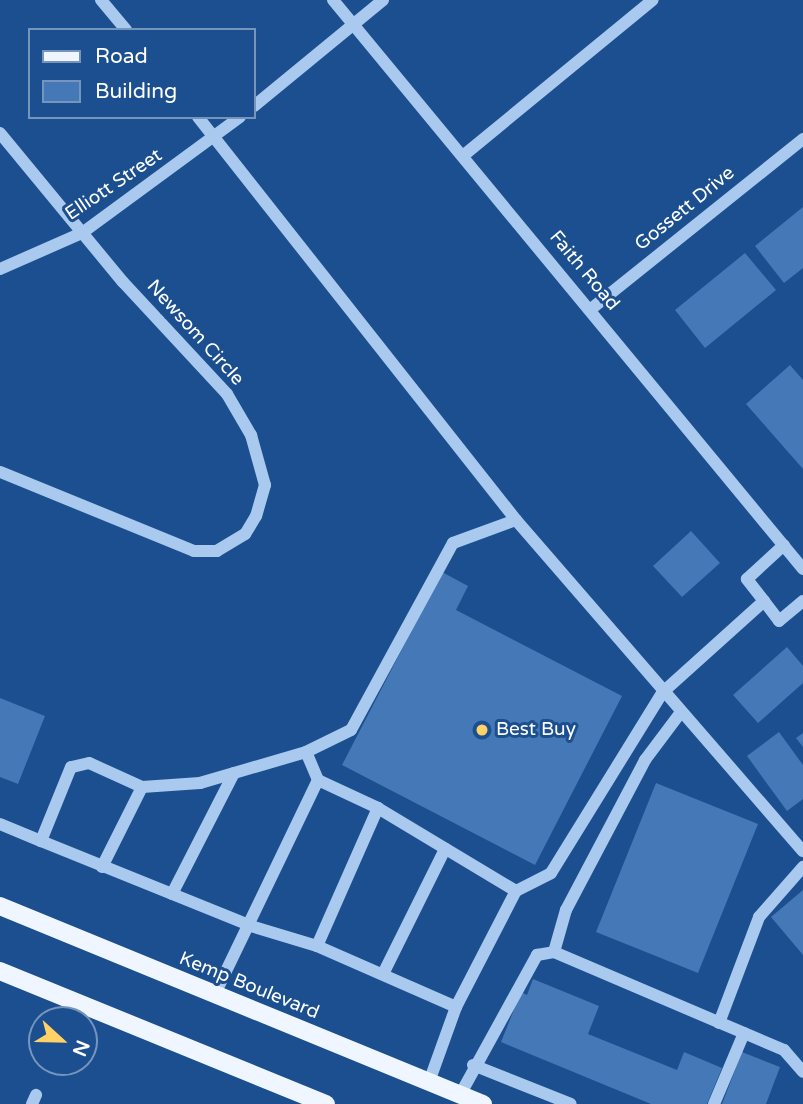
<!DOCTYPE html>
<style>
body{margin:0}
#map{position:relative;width:803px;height:1104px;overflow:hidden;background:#1b4f8f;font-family:"Varela Round",sans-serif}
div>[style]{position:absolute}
.building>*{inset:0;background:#4478b7}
.minor>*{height:12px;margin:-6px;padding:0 6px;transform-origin:6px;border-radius:6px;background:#a9c9ee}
.major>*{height:18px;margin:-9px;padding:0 9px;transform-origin:9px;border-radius:9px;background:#f0f6ff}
.dots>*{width:19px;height:19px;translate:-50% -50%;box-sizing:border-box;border:4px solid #1b4f8f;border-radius:50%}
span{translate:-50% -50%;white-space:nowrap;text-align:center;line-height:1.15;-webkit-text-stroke:6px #1b4f8f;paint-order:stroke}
.street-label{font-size:19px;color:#fff}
.poi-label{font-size:19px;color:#fff}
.left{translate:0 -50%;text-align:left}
.legend{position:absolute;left:28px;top:28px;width:228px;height:91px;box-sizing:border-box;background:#1b4f8f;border:2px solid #7695bc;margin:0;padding:9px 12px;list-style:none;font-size:21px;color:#fff}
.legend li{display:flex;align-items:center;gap:14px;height:35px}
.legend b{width:35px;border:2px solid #7695bc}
.north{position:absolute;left:28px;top:1006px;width:70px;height:70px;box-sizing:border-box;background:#1b4f8f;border:2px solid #7695bc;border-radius:50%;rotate:112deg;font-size:19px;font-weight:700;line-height:28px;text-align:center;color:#fff}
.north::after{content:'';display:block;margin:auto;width:24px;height:32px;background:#ffd166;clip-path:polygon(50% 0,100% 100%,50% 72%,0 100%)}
</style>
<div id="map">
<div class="building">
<div style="clip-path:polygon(803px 207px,803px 268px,784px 283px,755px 246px)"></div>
<div style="clip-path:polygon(745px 253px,776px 290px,705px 348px,675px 310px)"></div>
<div style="clip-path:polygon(790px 365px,803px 380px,803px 469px,746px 404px)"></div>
<div style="clip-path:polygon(691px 531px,720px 563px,682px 597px,653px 566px)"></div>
<div style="clip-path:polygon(442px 572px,468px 586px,456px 610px,622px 696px,535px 865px,342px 765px)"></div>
<div style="clip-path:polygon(787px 647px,803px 666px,803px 683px,758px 723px,733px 695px)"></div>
<div style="clip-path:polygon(0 698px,45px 716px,18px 784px,0 777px)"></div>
<div style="clip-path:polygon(779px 732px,803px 765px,803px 799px,787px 811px,747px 756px)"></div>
<div style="clip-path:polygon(803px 733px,803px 747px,796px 738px)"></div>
<div style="clip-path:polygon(656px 783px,758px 824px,698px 973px,596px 932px)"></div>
<div style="clip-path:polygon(803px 890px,803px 955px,771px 917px)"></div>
<div style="clip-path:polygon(533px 979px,599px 1006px,588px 1034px,677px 1070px,684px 1052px,722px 1068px,707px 1104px,651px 1104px,501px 1042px,521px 992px,527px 995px)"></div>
<div style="clip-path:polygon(742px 1052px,780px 1067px,766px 1104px,722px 1104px)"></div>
</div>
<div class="minor">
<div style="left:101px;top:0;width:39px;rotate:50deg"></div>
<div style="left:333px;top:0;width:738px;rotate:50.44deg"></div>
<div style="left:254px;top:106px;width:167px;rotate:-39.4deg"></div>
<div style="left:198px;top:117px;width:513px;rotate:51.72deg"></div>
<div style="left:516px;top:520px;width:438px;rotate:49.1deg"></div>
<div style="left:0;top:133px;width:193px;rotate:50.5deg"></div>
<div style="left:123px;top:282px;width:153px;rotate:47.1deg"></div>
<div style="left:227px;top:394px;width:48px;rotate:59.7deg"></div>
<div style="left:251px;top:435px;width:52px;rotate:74.4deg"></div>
<div style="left:265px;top:485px;width:32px;rotate:106deg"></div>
<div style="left:256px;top:516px;width:21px;rotate:121deg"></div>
<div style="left:245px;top:534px;width:33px;rotate:149deg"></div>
<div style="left:217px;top:551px;width:23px;rotate:180deg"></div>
<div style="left:194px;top:551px;width:209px;rotate:-157.8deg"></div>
<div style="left:464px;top:155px;width:244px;rotate:-39.4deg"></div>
<div style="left:0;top:269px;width:90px;rotate:-23.7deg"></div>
<div style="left:82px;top:233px;width:196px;rotate:-36.3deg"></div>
<div style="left:591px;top:309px;width:272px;rotate:-38.7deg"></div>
<div style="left:764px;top:601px;width:28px;rotate:-128deg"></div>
<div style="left:747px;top:579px;width:50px;rotate:-42.6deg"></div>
<div style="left:306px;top:752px;width:50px;rotate:-26.1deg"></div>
<div style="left:351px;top:730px;width:213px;rotate:-61.4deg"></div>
<div style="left:453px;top:543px;width:67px;rotate:-20.1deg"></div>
<div style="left:0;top:824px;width:44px;rotate:22.5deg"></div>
<div style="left:102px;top:867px;width:89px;rotate:-63.4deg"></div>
<div style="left:516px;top:891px;width:39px;rotate:-27deg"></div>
<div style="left:551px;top:873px;width:213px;rotate:-58.3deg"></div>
<div style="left:663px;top:692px;width:136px;rotate:-42deg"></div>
<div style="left:764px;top:601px;width:25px;rotate:53deg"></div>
<div style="left:779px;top:621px;width:31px;rotate:-40deg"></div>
<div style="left:172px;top:894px;width:136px;rotate:-62.9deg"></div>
<div style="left:317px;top:946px;width:151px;rotate:-66.2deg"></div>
<div style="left:554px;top:952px;width:44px;rotate:-74.1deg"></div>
<div style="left:566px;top:910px;width:170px;rotate:-62.2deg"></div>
<div style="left:645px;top:760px;width:60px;rotate:-53.1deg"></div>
<div style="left:383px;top:974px;width:140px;rotate:-63.6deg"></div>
<div style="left:215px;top:994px;width:237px;rotate:-64.3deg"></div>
<div style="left:719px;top:1023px;width:113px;rotate:-69.3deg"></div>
<div style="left:759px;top:917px;width:67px;rotate:-48.7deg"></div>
<div style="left:473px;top:1065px;width:105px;rotate:21.7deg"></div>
<div style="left:429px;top:1082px;width:80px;rotate:-70.2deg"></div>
<div style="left:456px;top:1007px;width:131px;rotate:-62.7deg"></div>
<div style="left:516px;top:891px;width:161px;rotate:-149deg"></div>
<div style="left:378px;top:808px;width:66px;rotate:-155deg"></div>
<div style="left:318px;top:780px;width:30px;rotate:-113deg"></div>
<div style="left:306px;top:752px;width:110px;rotate:163.7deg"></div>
<div style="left:200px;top:783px;width:58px;rotate:176.1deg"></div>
<div style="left:142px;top:787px;width:58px;rotate:-155.6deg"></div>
<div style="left:89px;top:763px;width:18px;rotate:167deg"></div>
<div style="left:71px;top:767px;width:80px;rotate:112.1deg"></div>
<div style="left:41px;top:841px;width:227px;rotate:22deg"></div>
<div style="left:251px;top:926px;width:69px;rotate:16.9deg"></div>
<div style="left:317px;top:946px;width:152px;rotate:23.7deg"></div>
<div style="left:460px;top:1095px;width:160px;rotate:-61.2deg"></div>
<div style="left:537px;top:955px;width:17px;rotate:-10deg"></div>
<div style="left:554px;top:952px;width:250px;rotate:23.1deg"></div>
<div style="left:784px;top:1050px;width:29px;rotate:49deg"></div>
<div style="left:32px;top:1104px;width:10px;rotate:-66deg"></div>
<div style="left:714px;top:1104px;width:77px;rotate:-67.1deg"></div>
</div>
<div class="major">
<div style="left:0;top:906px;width:522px;rotate:22.29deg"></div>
<div style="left:0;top:971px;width:352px;rotate:22.2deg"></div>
</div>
<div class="dots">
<div style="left:482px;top:730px;background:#ffd166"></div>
</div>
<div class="street-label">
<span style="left:114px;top:185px;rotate:-34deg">Elliott Street</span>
<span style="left:685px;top:209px;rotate:-39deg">Gossett Drive</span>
<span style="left:584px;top:271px;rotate:50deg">Faith Road</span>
<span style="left:195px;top:333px;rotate:48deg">Newsom Circle</span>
<span style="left:249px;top:986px;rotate:22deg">Kemp Boulevard</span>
</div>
<div class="poi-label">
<span class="left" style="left:496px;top:730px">Best Buy</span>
</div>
<ul class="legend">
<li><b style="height:9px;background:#f0f6ff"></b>Road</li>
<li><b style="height:19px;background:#4478b7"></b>Building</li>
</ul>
<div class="north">N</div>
</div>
